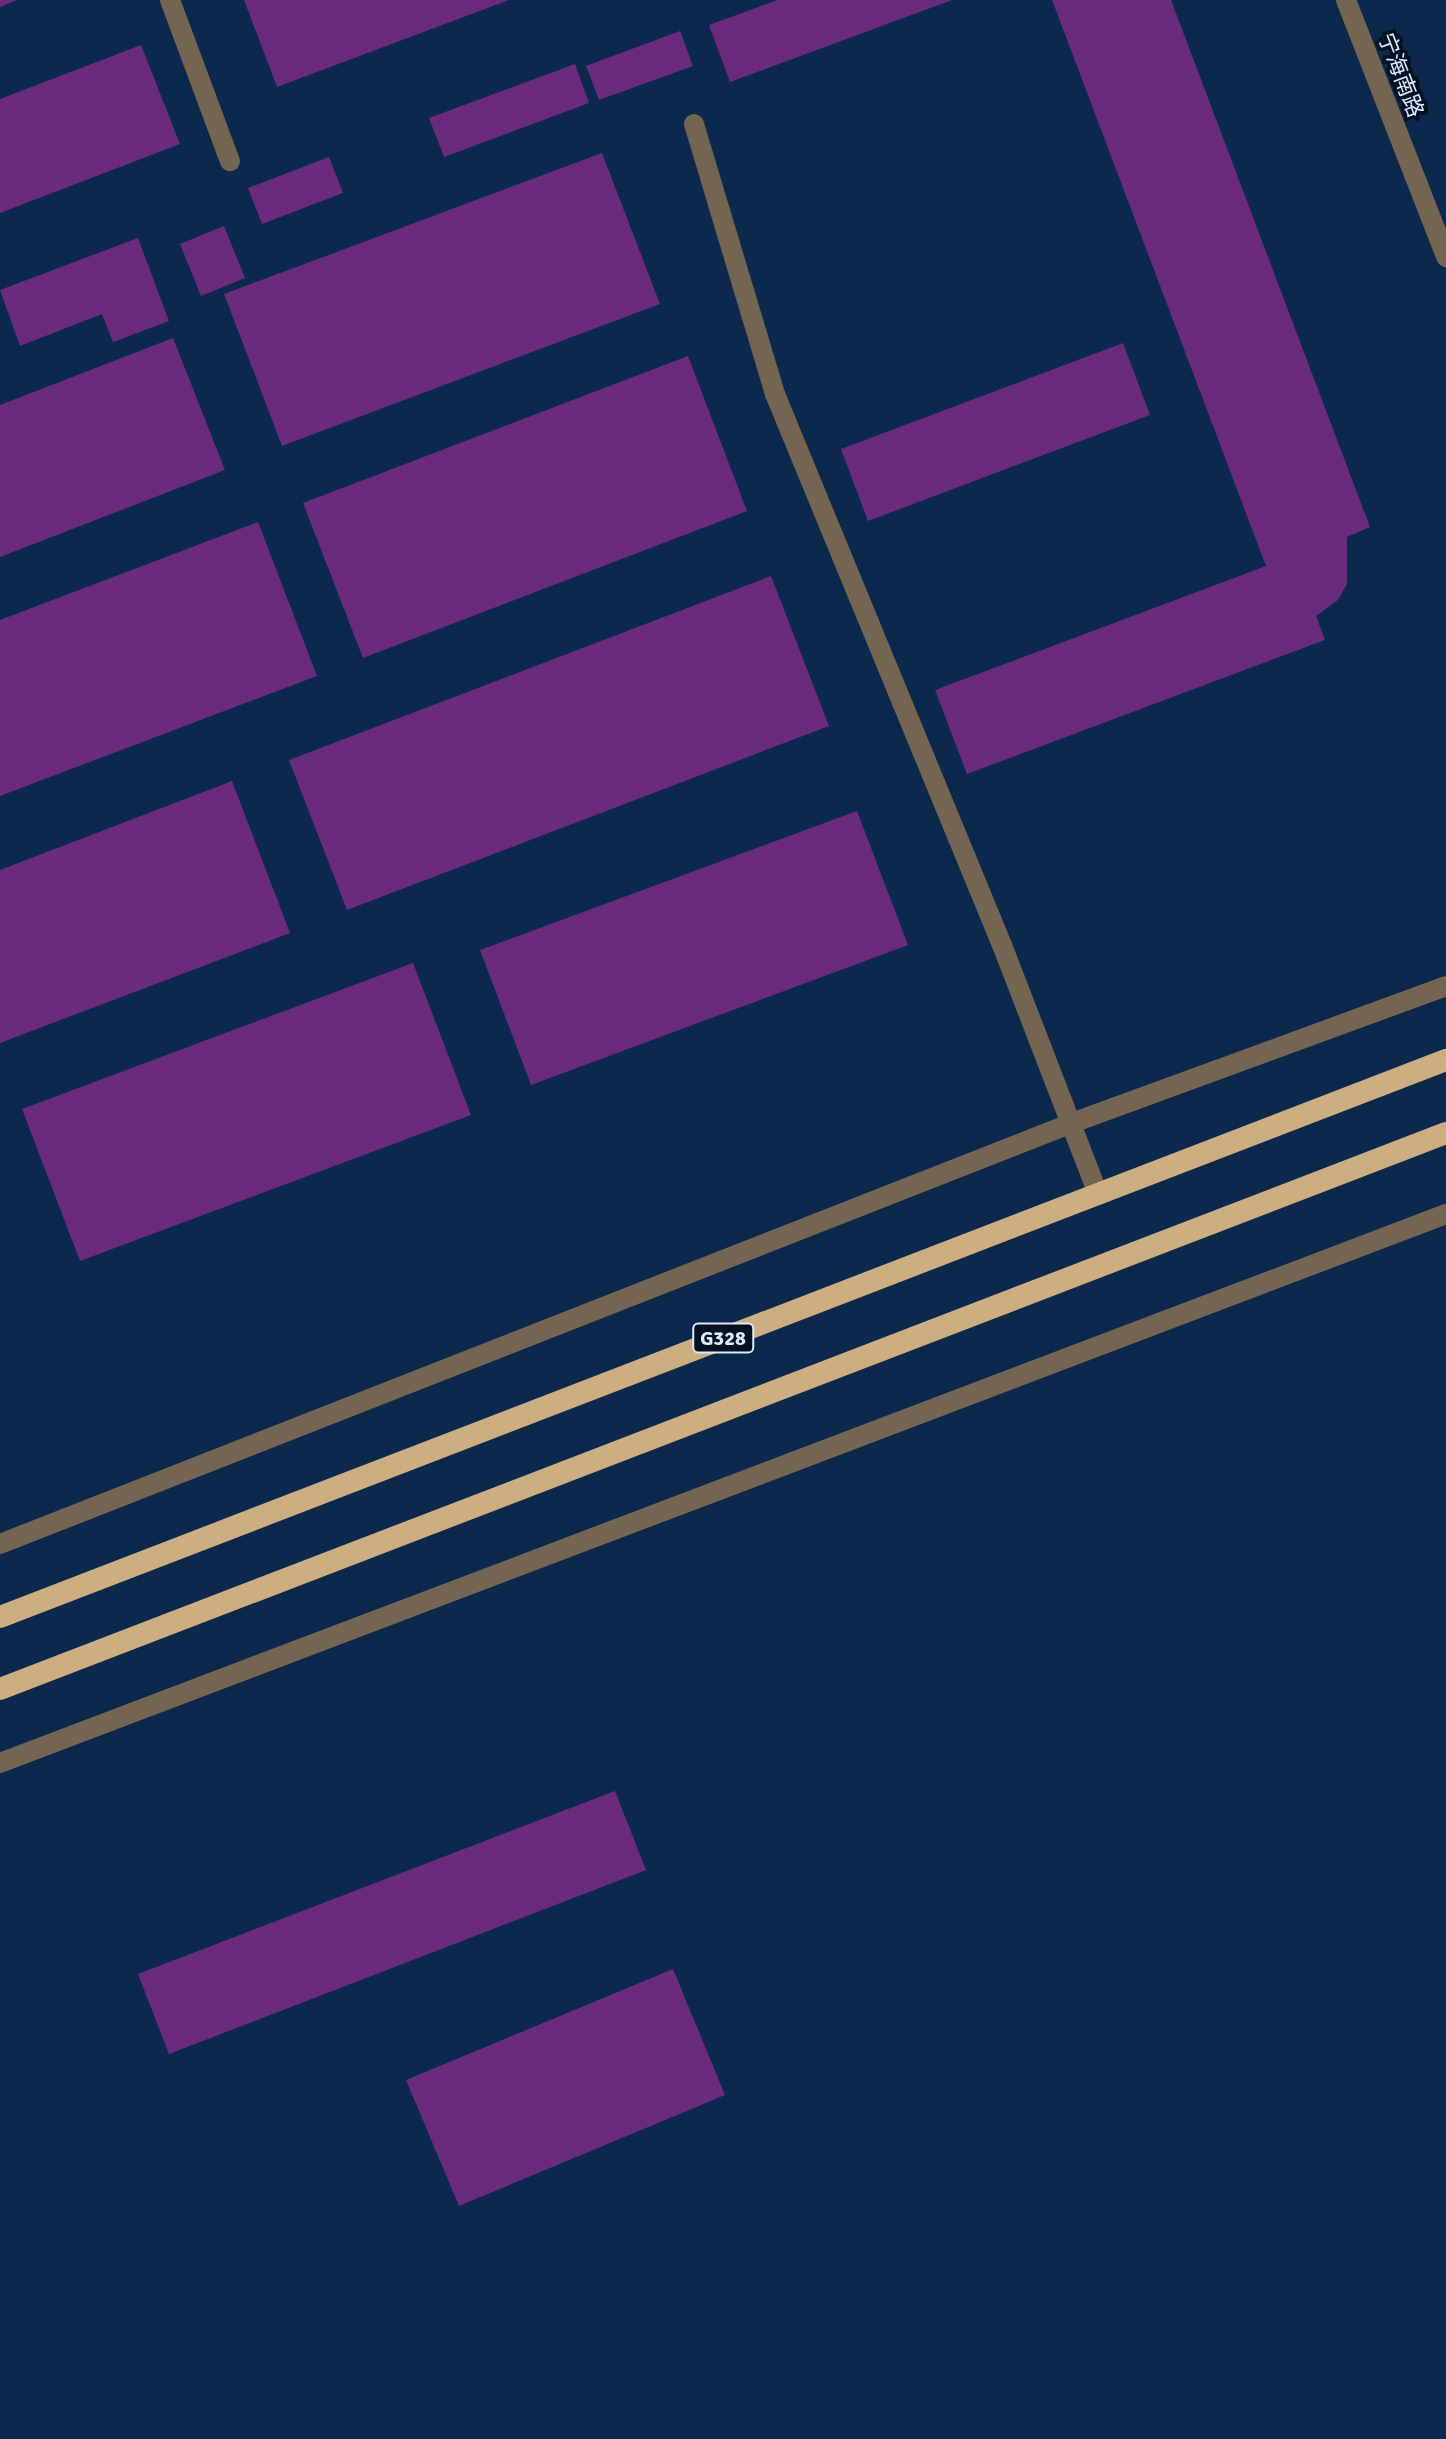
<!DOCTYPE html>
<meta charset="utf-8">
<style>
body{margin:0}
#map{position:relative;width:1446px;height:2439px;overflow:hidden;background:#0c284d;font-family:Signika,"Noto Sans SC",sans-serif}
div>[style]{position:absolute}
.building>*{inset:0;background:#6a2b7f}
.service>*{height:20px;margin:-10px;padding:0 10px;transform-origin:10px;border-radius:10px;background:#736552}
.minor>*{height:20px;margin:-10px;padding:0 10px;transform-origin:10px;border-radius:10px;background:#736552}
.tertiary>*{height:20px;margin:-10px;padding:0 10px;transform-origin:10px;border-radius:10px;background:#736552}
.trunk>*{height:22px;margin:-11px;padding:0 11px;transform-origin:11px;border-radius:11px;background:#cdae80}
span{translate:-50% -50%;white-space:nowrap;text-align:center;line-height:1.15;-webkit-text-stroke:7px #061122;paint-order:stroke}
.shield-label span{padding:2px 6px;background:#061122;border:2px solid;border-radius:6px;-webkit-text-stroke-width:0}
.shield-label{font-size:20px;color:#dceafe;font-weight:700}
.street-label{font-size:22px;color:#dceafe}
</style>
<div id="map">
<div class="building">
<div style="clip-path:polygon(0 0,17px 0,0 7px)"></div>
<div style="clip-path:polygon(244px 0,509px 0,277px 87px)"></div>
<div style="clip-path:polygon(778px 0,952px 0,730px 82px,709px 25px)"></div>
<div style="clip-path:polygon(1052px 0,1171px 0,1370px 527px,1347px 537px,1347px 584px,1338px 600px,1316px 616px,1325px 640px,967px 774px,935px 690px,1266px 566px)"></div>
<div style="clip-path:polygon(680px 31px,693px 66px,599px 100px,586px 66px)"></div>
<div style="clip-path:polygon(141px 45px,180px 144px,0 213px,0 99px)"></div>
<div style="clip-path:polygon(575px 64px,589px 103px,444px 157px,429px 118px)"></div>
<div style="clip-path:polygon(602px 153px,660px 304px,282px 446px,224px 294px)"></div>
<div style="clip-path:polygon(329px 157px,343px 193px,262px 224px,248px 188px)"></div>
<div style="clip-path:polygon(224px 226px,245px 278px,201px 296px,180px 244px)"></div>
<div style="clip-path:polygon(138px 238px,169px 321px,113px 342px,102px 314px,20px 346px,0 290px)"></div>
<div style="clip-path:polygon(173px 338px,225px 470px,0 557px,0 405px)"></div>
<div style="clip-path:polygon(1123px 343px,1150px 415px,868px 521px,841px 449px)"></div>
<div style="clip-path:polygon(688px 356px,747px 511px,363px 658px,303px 503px)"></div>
<div style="clip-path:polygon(258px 522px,317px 676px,0 796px,0 620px)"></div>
<div style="clip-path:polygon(771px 576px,829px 726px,347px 910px,289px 760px)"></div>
<div style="clip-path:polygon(232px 781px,290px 933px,0 1043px,0 870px)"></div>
<div style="clip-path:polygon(857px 811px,908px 945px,531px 1085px,480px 950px)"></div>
<div style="clip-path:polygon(413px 963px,471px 1115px,80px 1261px,22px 1109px)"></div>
<div style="clip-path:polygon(615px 1791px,646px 1870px,169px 2054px,138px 1974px)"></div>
<div style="clip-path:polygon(673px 1969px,725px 2095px,459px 2206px,406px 2080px)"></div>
</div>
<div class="service">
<div style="left:170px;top:0;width:172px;rotate:69.6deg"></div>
<div style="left:694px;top:124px;width:282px;rotate:73.3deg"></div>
<div style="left:775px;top:394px;width:596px;rotate:67.61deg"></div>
<div style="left:1002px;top:945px;width:267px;rotate:68.9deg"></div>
</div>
<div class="minor">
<div style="left:0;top:1544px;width:1152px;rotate:-21.44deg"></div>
<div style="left:1072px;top:1123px;width:398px;rotate:-20.1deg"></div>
<div style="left:0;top:1763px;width:1547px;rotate:-20.79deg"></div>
</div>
<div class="tertiary">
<div style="left:1346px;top:0;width:276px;rotate:68.7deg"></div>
</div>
<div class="trunk">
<div style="left:0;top:1617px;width:1550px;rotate:-21.07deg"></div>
<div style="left:0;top:1689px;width:1549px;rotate:-21.03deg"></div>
</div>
<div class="shield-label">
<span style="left:723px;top:1338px">G328</span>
</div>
<div class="street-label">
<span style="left:1401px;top:75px;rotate:69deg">宁海南路</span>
</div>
</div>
